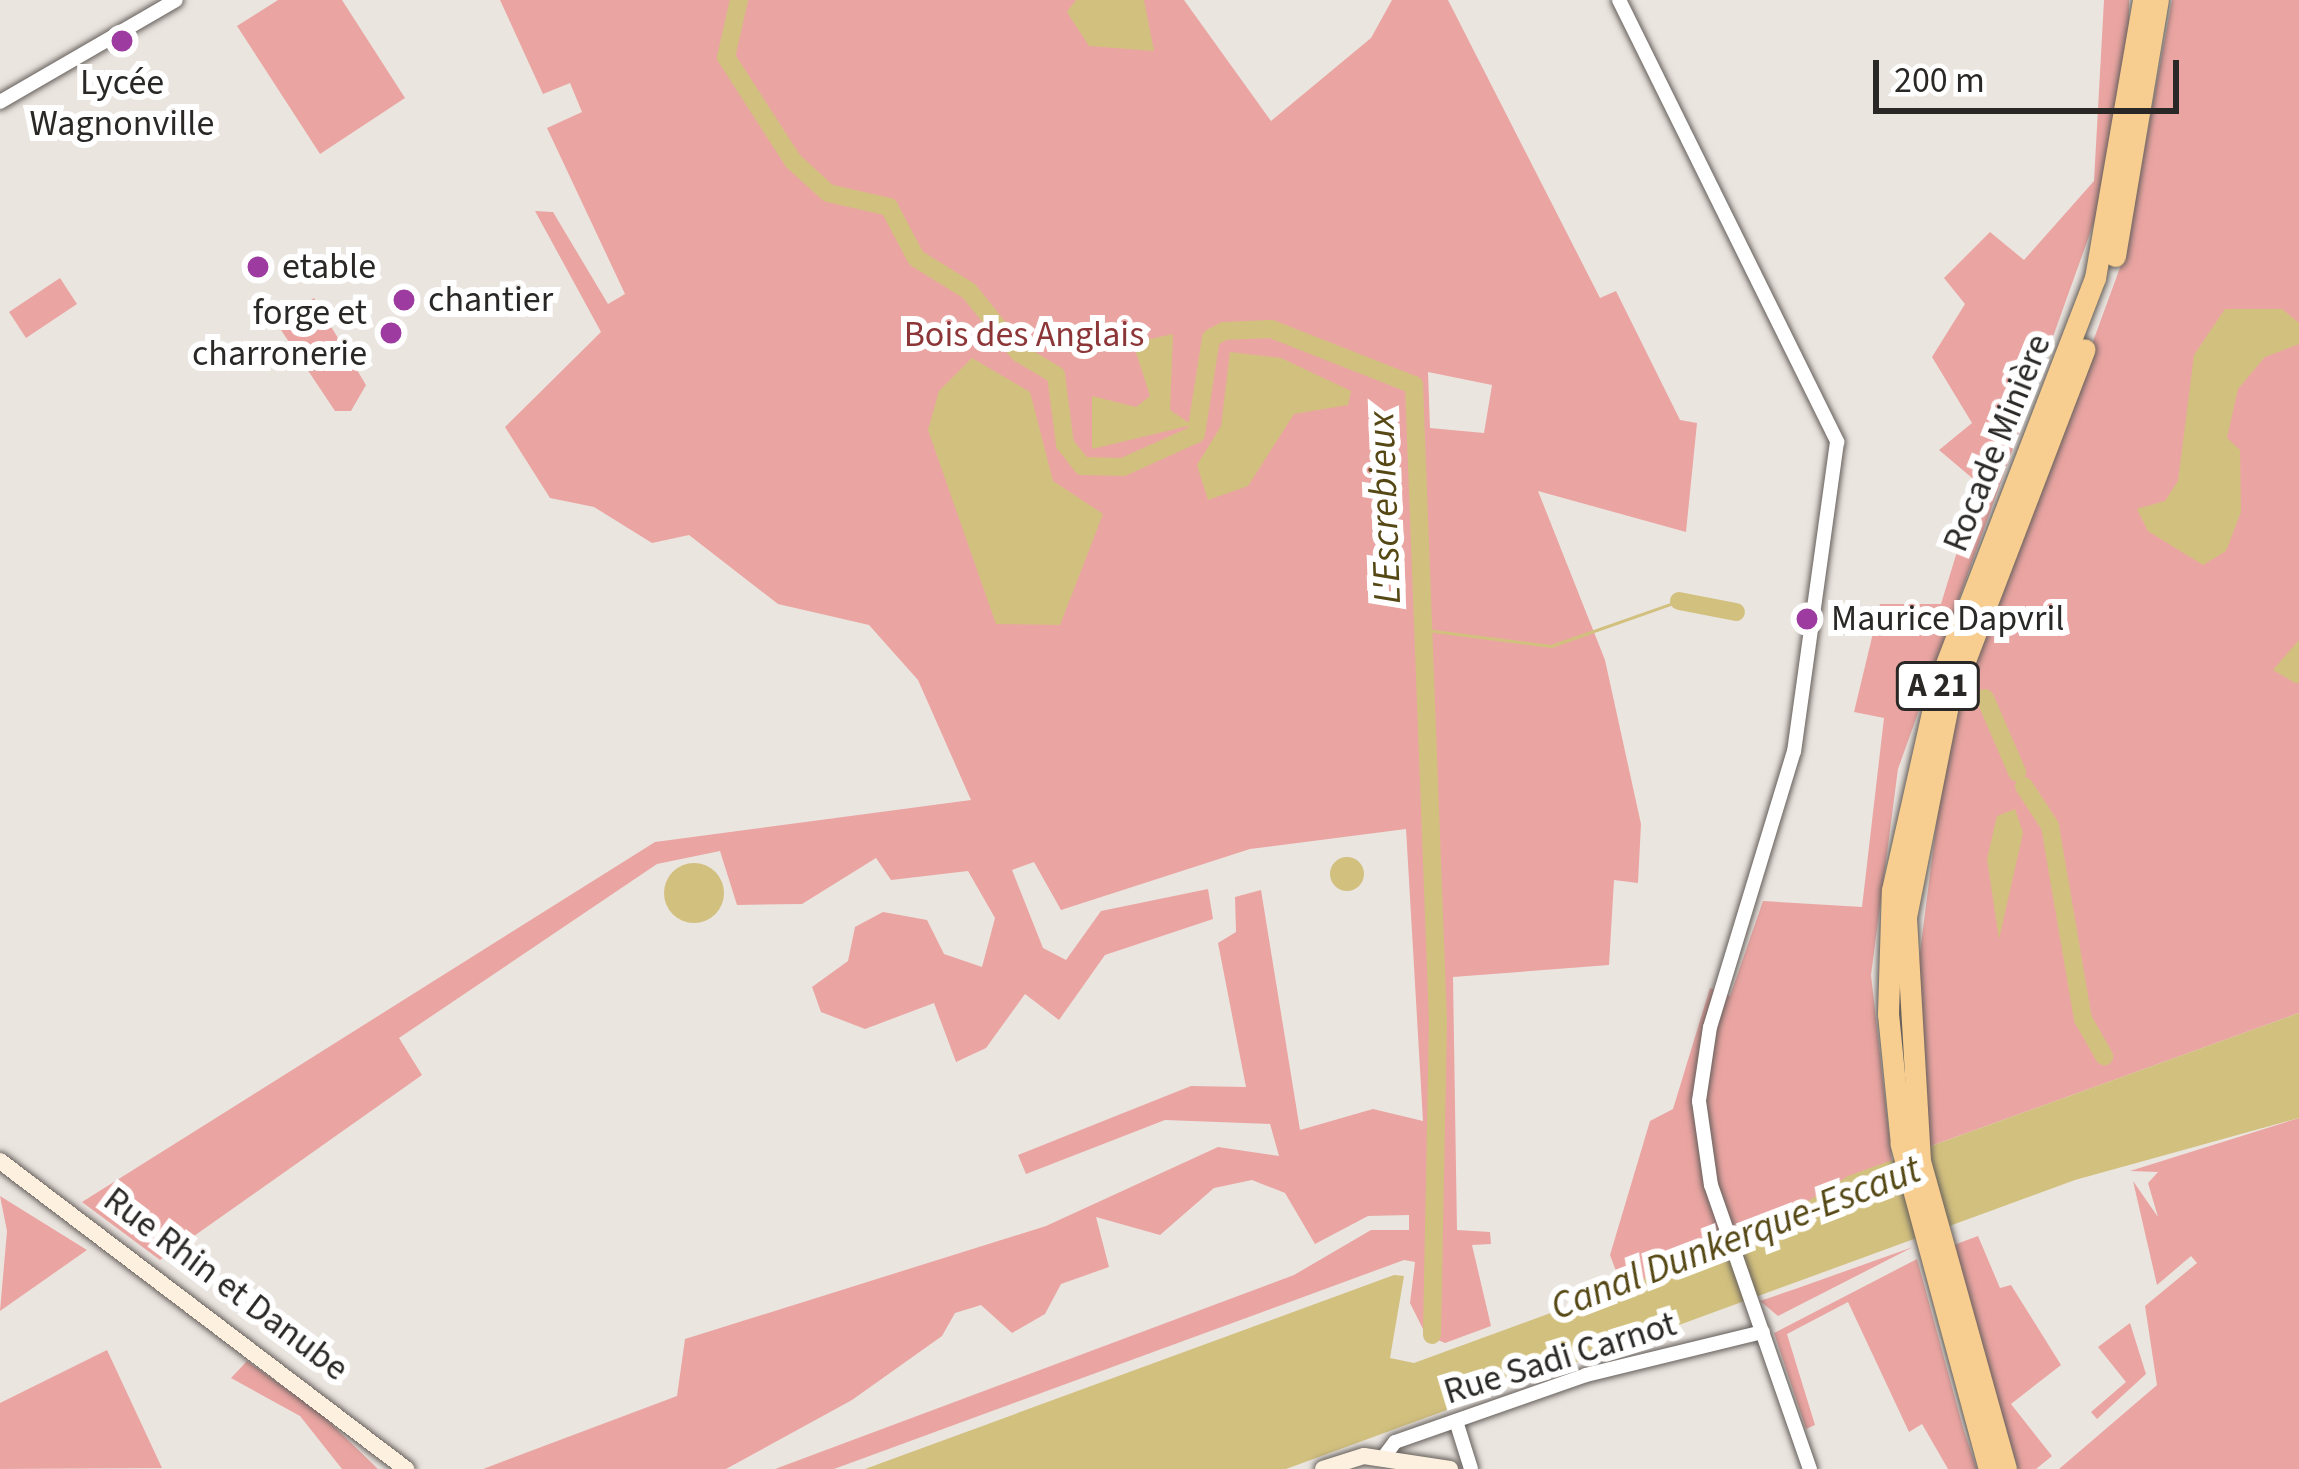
<!DOCTYPE html>
<meta charset="utf-8">
<style>
body{margin:0}
#map{position:relative;width:2299px;height:1469px;overflow:hidden;background:#ebe5e0;font-family:"Source Sans 3",sans-serif}
div>[style]{position:absolute}
.green>*{inset:0;background:#eaa5a2}
.water>*{inset:0;background:#d2c07e}
.round{border-radius:50%}
.stream>*{height:3px;margin:-1.5px;padding:0 1.5px;transform-origin:1.5px;border-radius:1.5px;background:#d2c07e}
.river>*{height:18px;margin:-9px;padding:0 9px;transform-origin:9px;border-radius:9px;background:#d2c07e}
.roads{filter:drop-shadow(0 0 3px #645e5a) drop-shadow(0 0 3px #645e5a)}
.tertiary>*{height:14px;margin:-7px;padding:0 7px;transform-origin:7px;border-radius:7px;background:#fff}
.secondary>*{height:16px;margin:-8px;padding:0 8px;transform-origin:8px;border-radius:8px;background:#fdf0de}
.motorway>*{height:21px;margin:-10.5px;padding:0 10.5px;transform-origin:10.5px;border-radius:10.5px;background:#f8ce90}
.dots>*{width:33px;height:33px;translate:-50% -50%;box-sizing:border-box;border:6px solid #fff;border-radius:50%}
span{translate:-50% -50%;white-space:nowrap;text-align:center;line-height:1.15;-webkit-text-stroke:12px #fff;paint-order:stroke}
.shield-label span{padding:3px 9px;background:#fff;border:3px solid;border-radius:9px;-webkit-text-stroke-width:0}
.shield-label{font-size:33px;color:#2a2826;font-weight:700}
.poi-label{font-size:36px;color:#2a2826}
.left{translate:0 -50%;text-align:left}
.right{translate:-100% -50%;text-align:right}
.park-label{font-size:36px;color:#8d3638}
.street-label{font-size:36px;color:#2a2826}
.water-label{font-size:39px;color:#554814;font-style:italic}
.scale{position:absolute;left:1873px;top:60px;width:306px;height:54px;box-sizing:border-box;border:6px solid #2a2826;border-top:0;padding-left:15px;font-size:36px;line-height:42px;white-space:nowrap;color:#2a2826;-webkit-text-stroke:9px #fff;paint-order:stroke}
</style>
<div id="map">
<div class="green">
<div style="clip-path:polygon(278px 0,342px 0,405px 98px,320px 154px,237px 26px)"></div>
<div style="clip-path:polygon(evenodd,500px 0,1184px 0,1271px 121px,1371px 38px,1392px 0,1448px 0,1600px 298px,1616px 291px,1680px 420px,1697px 423px,1686px 532px,1538px 491px,1605px 660px,1641px 824px,1638px 883px,1614px 880px,1609px 965px,1453px 977px,1457px 1230px,1490px 1232px,1491px 1244px,1472px 1245px,1491px 1326px,1445px 1343px,1426px 1335px,1410px 1303px,1415px 1262px,1404px 1260px,834px 1469px,775px 1469px,1294px 1275px,1371px 1230px,1409px 1230px,1409px 1215px,1368px 1216px,1315px 1244px,1285px 1193px,1252px 1180px,1214px 1188px,1160px 1235px,1096px 1217px,1109px 1267px,1061px 1284px,1045px 1314px,1012px 1333px,981px 1305px,955px 1313px,942px 1336px,852px 1400px,726px 1469px,483px 1469px,677px 1396px,685px 1339px,1046px 1226px,1218px 1147px,1279px 1156px,1270px 1124px,1165px 1120px,1026px 1174px,1018px 1155px,1191px 1086px,1246px 1087px,1218px 943px,1236px 932px,1235px 897px,1261px 890px,1300px 1130px,1373px 1109px,1423px 1121px,1406px 829px,1250px 849px,1061px 910px,1034px 862px,1012px 870px,1043px 948px,1066px 960px,1101px 911px,1208px 889px,1213px 919px,1105px 955px,1059px 1020px,1025px 994px,986px 1048px,956px 1062px,934px 1003px,865px 1029px,821px 1012px,812px 987px,848px 961px,855px 927px,883px 912px,927px 920px,944px 954px,982px 967px,995px 918px,968px 871px,891px 880px,876px 858px,802px 904px,737px 905px,720px 851px,657px 864px,399px 1038px,422px 1075px,160px 1260px,82px 1202px,655px 842px,971px 800px,918px 680px,869px 625px,778px 604px,689px 535px,652px 543px,594px 507px,550px 498px,505px 427px,601px 332px,535px 211px,553px 212px,608px 304px,625px 294px,547px 128px,582px 112px,570px 83px,543px 94px,500px 0,1428px 372px,1492px 385px,1484px 433px,1430px 428px,1428px 372px)"></div>
<div style="clip-path:polygon(2104px 0,2129px 0,2129px 24px,2102px 200px,1898px 769px,1871px 975px,1892px 1160px,1740px 1244px,1622px 1287px,1610px 1255px,1650px 1121px,1673px 1109px,1710px 988px,1730px 996px,1763px 901px,1862px 907px,1884px 718px,1854px 712px,1880px 604px,1941px 604px,1978px 483px,1939px 450px,1972px 423px,1932px 357px,1965px 304px,1944px 278px,1990px 232px,2024px 260px,2094px 181px)"></div>
<div style="clip-path:polygon(2172px 0,2299px 0,2299px 1013px,1928px 1147px,1915px 992px,1947px 740px,2125px 254px)"></div>
<div style="clip-path:polygon(60px 278px,77px 304px,26px 338px,9px 312px)"></div>
<div style="clip-path:polygon(314px 298px,366px 385px,351px 411px,335px 411px,277px 324px)"></div>
<div style="clip-path:polygon(2299px 1118px,2299px 1469px,2059px 1469px,2157px 1385px,2145px 1306px,2197px 1263px,2191px 1256px,2157px 1285px,2133px 1181px,2158px 1217px,2148px 1183px,2158px 1172px,2130px 1171px)"></div>
<div style="clip-path:polygon(0 1196px,87px 1250px,0 1311px,7px 1231px)"></div>
<div style="clip-path:polygon(1978px 1236px,2000px 1288px,2011px 1285px,2061px 1365px,2011px 1404px,2052px 1456px,2036px 1469px,2018px 1469px,1951px 1246px)"></div>
<div style="clip-path:polygon(1913px 1247px,1778px 1316px,1760px 1301px,1798px 1288px)"></div>
<div style="clip-path:polygon(1917px 1259px,1964px 1431px,1977px 1469px,1948px 1469px,1922px 1424px,1909px 1432px,1848px 1302px,1787px 1334px,1815px 1425px,1806px 1429px,1774px 1333px)"></div>
<div style="clip-path:polygon(2130px 1323px,2146px 1374px,2097px 1419px,2091px 1412px,2126px 1382px,2098px 1347px)"></div>
<div style="clip-path:polygon(107px 1350px,162px 1468px,0 1469px,0 1403px)"></div>
<div style="clip-path:polygon(247px 1361px,319px 1412px,378px 1469px,342px 1469px,300px 1416px,231px 1378px)"></div>
</div>
<div class="water">
<div style="clip-path:polygon(1076px 0,1144px 0,1154px 51px,1089px 46px,1067px 12px)"></div>
<div style="clip-path:polygon(2225px 309px,2282px 309px,2299px 323px,2299px 344px,2265px 357px,2238px 389px,2227px 438px,2240px 450px,2241px 512px,2226px 551px,2203px 565px,2148px 531px,2137px 509px,2165px 501px,2178px 481px,2194px 355px)"></div>
<div style="clip-path:polygon(1173px 334px,1170px 410px,1192px 425px,1092px 449px,1092px 396px,1136px 407px,1150px 396px,1133px 343px)"></div>
<div style="clip-path:polygon(1230px 352px,1281px 358px,1351px 391px,1348px 405px,1294px 414px,1248px 486px,1208px 500px,1197px 465px,1221px 426px)"></div>
<div style="clip-path:polygon(972px 358px,1030px 392px,1053px 481px,1103px 514px,1060px 625px,996px 624px,928px 430px,939px 391px)"></div>
<div style="clip-path:polygon(2299px 640px,2299px 683px,2295px 683px,2273px 670px)"></div>
<div style="clip-path:polygon(2015px 809px,2023px 833px,1999px 939px,1987px 859px,1997px 816px)"></div>
<div class="round" style="left:1330px;top:857px;width:34px;height:34px"></div>
<div class="round" style="left:664px;top:863px;width:60px;height:60px"></div>
<div style="clip-path:polygon(2299px 1013px,2299px 1118px,2075px 1180px,1286px 1469px,865px 1469px,1394px 1275px,1404px 1276px,1390px 1358px,1414px 1363px,1740px 1244px,1848px 1176px)"></div>
</div>
<div class="stream">
<div style="left:1418px;top:629px;width:134px;rotate:7.3deg"></div>
<div style="left:1551px;top:646px;width:136px;rotate:-19.4deg"></div>
</div>
<div class="river">
<div style="left:739px;top:0;width:58px;rotate:102.8deg"></div>
<div style="left:726px;top:57px;width:124px;rotate:57.2deg"></div>
<div style="left:793px;top:161px;width:47px;rotate:42.4deg"></div>
<div style="left:828px;top:193px;width:63px;rotate:12.9deg"></div>
<div style="left:889px;top:207px;width:58px;rotate:62.1deg"></div>
<div style="left:916px;top:258px;width:62px;rotate:31.9deg"></div>
<div style="left:969px;top:291px;width:80px;rotate:51.1deg"></div>
<div style="left:1019px;top:353px;width:43px;rotate:30.7deg"></div>
<div style="left:1056px;top:375px;width:70px;rotate:82.6deg"></div>
<div style="left:1065px;top:444px;width:28px;rotate:52deg"></div>
<div style="left:1082px;top:466px;width:41px;rotate:1.4deg"></div>
<div style="left:1123px;top:467px;width:80px;rotate:-24.3deg"></div>
<div style="left:1196px;top:434px;width:97px;rotate:-81.1deg"></div>
<div style="left:1211px;top:338px;width:15px;rotate:-28deg"></div>
<div style="left:1224px;top:331px;width:47px;rotate:-2.4deg"></div>
<div style="left:1271px;top:329px;width:154px;rotate:21.4deg"></div>
<div style="left:1414px;top:385px;width:636px;rotate:87.84deg"></div>
<div style="left:1438px;top:1021px;width:314px;rotate:91.1deg"></div>
<div style="left:1679px;top:601px;width:58px;rotate:10.9deg"></div>
<div style="left:1985px;top:698px;width:81px;rotate:66.6deg"></div>
<div style="left:2024px;top:786px;width:48px;rotate:57deg"></div>
<div style="left:2050px;top:826px;width:196px;rotate:80.3deg"></div>
<div style="left:2083px;top:1019px;width:43px;rotate:60.4deg"></div>
</div>
<div class="roads">
<div class="tertiary">
<div style="left:1619px;top:0;width:493px;rotate:63.7deg"></div>
<div style="left:1837px;top:442px;width:312px;rotate:97.9deg"></div>
<div style="left:1794px;top:751px;width:288px;rotate:106.9deg"></div>
<div style="left:1710px;top:1027px;width:75px;rotate:98.5deg"></div>
<div style="left:1699px;top:1101px;width:85px;rotate:81.9deg"></div>
<div style="left:1711px;top:1185px;width:301px;rotate:70.8deg"></div>
<div style="left:0;top:102px;width:203px;rotate:-30.1deg"></div>
<div style="left:1456px;top:1421px;width:50px;rotate:72.6deg"></div>
<div style="left:1383px;top:1458px;width:20px;rotate:-53deg"></div>
<div style="left:1395px;top:1442px;width:202px;rotate:-19.3deg"></div>
<div style="left:1586px;top:1375px;width:182px;rotate:-13.7deg"></div>
</div>
<div class="secondary">
<div style="left:0;top:1161px;width:510px;rotate:37.18deg"></div>
<div style="left:1323px;top:1469px;width:43px;rotate:-17.6deg"></div>
<div style="left:1364px;top:1456px;width:87px;rotate:8.6deg"></div>
</div>
<div class="motorway">
<div style="left:2115px;top:256px;width:260px;rotate:-80.5deg"></div>
<div style="left:1989px;top:1469px;width:337px;rotate:-105.2deg"></div>
<div style="left:1901px;top:1144px;width:131px;rotate:-95.7deg"></div>
<div style="left:1888px;top:1014px;width:124px;rotate:-88.2deg"></div>
<div style="left:1892px;top:890px;width:213px;rotate:-77.3deg"></div>
<div style="left:1939px;top:682px;width:433px;rotate:-68.9deg"></div>
<div style="left:2095px;top:278px;width:282px;rotate:-80.2deg"></div>
<div style="left:2006px;top:1469px;width:320px;rotate:-105.6deg"></div>
<div style="left:1920px;top:1161px;width:244px;rotate:-93.3deg"></div>
<div style="left:1906px;top:917px;width:216px;rotate:-78.8deg"></div>
<div style="left:1948px;top:705px;width:381px;rotate:-69deg"></div>
</div>
</div>
<div class="dots">
<div style="left:122px;top:41px;background:#9e3ba1"></div>
<div style="left:258px;top:267px;background:#9e3ba1"></div>
<div style="left:404px;top:300px;background:#9e3ba1"></div>
<div style="left:391px;top:333px;background:#9e3ba1"></div>
<div style="left:1807px;top:619px;background:#9e3ba1"></div>
</div>
<div class="shield-label">
<span style="left:1938px;top:686px">A 21</span>
</div>
<div class="poi-label">
<span style="left:122px;top:103px">Lycée<br>Wagnonville</span>
<span class="left" style="left:282px;top:267px">etable</span>
<span class="left" style="left:428px;top:300px">chantier</span>
<span class="right" style="left:367px;top:333px">forge et<br>charronerie</span>
<span class="left" style="left:1831px;top:619px">Maurice Dapvril</span>
</div>
<div class="park-label">
<span style="left:1024px;top:335px">Bois des Anglais</span>
</div>
<div class="street-label">
<span style="left:1997px;top:443px;rotate:-68deg">Rocade Minière</span>
<span style="left:226px;top:1284px;rotate:37deg">Rue Rhin et Danube</span>
<span style="left:1560px;top:1358px;rotate:-17deg">Rue Sadi Carnot</span>
</div>
<div class="water-label">
<span style="left:1385px;top:508px;rotate:-92deg">L'Escrebieux</span>
<span style="left:1736px;top:1239px;rotate:-21deg">Canal Dunkerque-Escaut</span>
</div>
<div class="scale">200 m</div>
</div>
